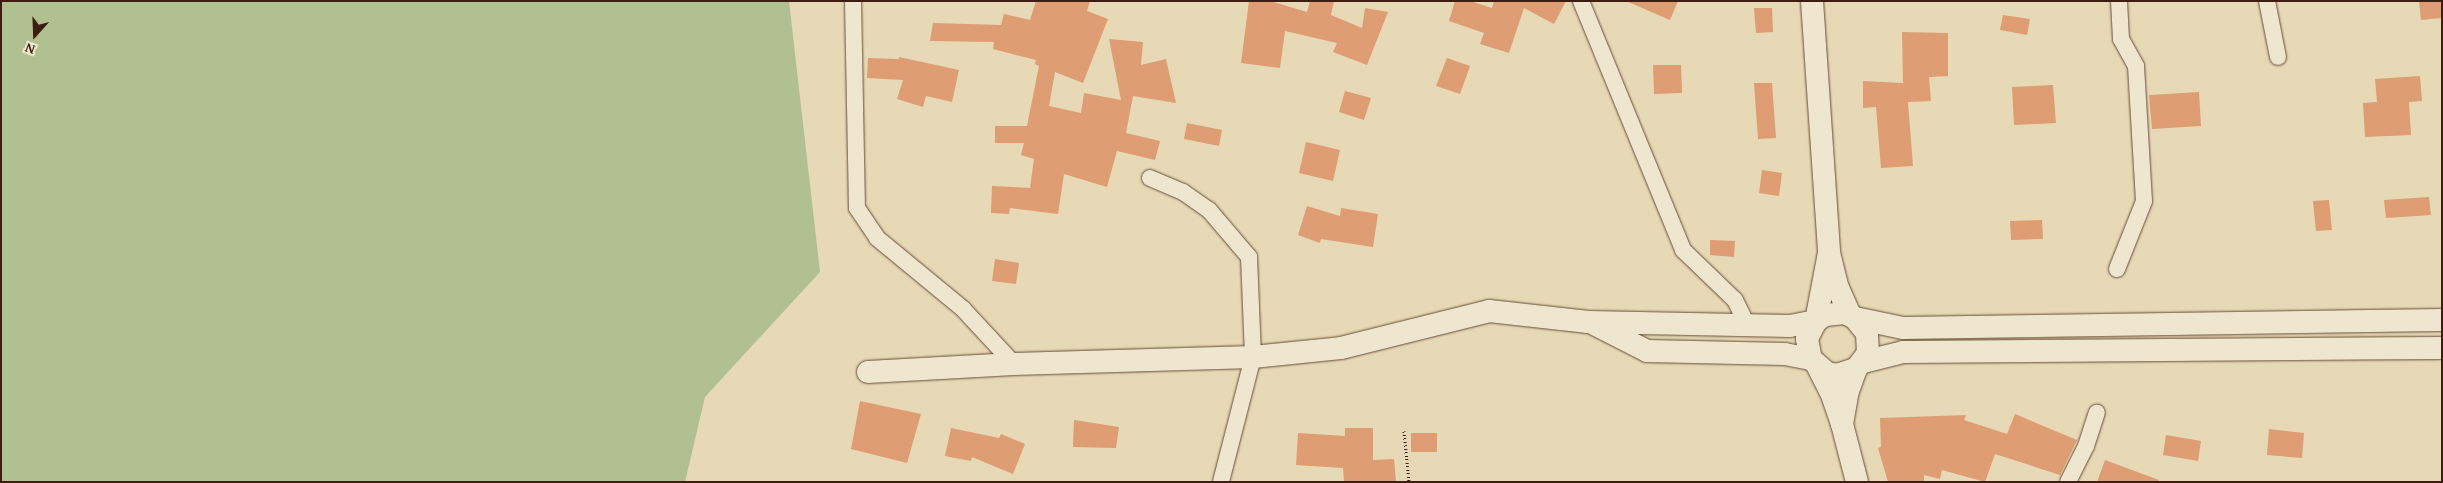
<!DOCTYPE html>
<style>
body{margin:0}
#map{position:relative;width:2443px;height:483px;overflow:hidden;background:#e7d9b5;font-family:"Gentium Book Plus",serif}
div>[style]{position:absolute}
.green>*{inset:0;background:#b1c091}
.building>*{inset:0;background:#de9d72}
.path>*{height:3px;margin-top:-1.5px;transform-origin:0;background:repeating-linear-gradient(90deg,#3c1d10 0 1px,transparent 0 3.5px)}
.roads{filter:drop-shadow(0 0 1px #674c39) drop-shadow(0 0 1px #674c39)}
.street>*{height:16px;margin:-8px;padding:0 8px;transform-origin:8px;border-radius:8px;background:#efe6cf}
.secondary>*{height:22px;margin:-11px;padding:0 11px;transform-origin:11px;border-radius:11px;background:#efe6cf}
span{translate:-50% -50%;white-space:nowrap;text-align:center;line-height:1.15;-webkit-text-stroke:5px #efe6cf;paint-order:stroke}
.frame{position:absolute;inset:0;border:2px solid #3c1d10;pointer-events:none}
.north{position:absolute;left:10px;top:10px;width:50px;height:50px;-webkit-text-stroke:4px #efe6cf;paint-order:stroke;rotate:200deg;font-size:14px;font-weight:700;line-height:20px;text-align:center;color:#3c1d10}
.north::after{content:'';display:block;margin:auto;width:18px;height:22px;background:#3c1d10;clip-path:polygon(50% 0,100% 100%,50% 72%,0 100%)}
</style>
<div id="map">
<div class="green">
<div style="clip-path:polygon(1px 1px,789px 1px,820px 272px,705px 397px,685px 482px,1px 482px)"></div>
</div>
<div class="building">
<div style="clip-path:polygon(1036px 1px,1090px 1px,1087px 11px,1108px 19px,1083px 83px,1055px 72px,1049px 106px,1081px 113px,1084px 93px,1121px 100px,1109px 39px,1143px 42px,1141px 65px,1166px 59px,1176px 103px,1133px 96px,1126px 133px,1160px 141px,1155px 160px,1117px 151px,1107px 187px,1064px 174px,1058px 214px,1010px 208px,1009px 214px,991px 213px,992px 186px,1030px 188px,1034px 159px,1021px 155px,1024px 143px,995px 143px,995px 126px,1027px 126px,1039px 66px,1035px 64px,1036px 60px,993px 49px,994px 42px,930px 41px,933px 23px,1001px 25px,1004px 14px,1030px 20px)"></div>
<div style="clip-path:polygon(1249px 1px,1270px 1px,1307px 12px,1310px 1px,1334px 1px,1331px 15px,1362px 28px,1365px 8px,1388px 12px,1367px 65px,1333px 52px,1337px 43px,1285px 31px,1280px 68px,1241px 63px)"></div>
<div style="clip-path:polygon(1455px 1px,1470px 1px,1492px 8px,1494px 1px,1566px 1px,1554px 24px,1524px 8px,1509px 53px,1480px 44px,1484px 33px,1449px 21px)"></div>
<div style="clip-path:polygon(1626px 1px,1678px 1px,1670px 20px)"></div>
<div style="clip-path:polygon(2419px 1px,2442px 1px,2442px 18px,2421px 20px)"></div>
<div style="clip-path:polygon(1754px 8px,1772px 8px,1773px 32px,1756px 33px)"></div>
<div style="clip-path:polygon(2003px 15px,2030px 19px,2027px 35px,2000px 30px)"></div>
<div style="clip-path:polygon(1902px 32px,1948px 33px,1948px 76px,1929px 77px,1931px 101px,1908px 102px,1913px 166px,1881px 168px,1876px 107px,1863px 108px,1863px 81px,1903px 83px)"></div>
<div style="clip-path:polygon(899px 57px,959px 70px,952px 102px,926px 96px,923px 107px,897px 99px,903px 80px,867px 78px,868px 58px,899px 59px)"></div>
<div style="clip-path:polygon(1447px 58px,1470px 66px,1460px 94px,1436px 86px)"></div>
<div style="clip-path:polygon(1653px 65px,1681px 65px,1682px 93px,1654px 94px)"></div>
<div style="clip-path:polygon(2420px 76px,2422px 101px,2409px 102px,2411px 135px,2365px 137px,2363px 103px,2377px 102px,2375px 79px)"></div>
<div style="clip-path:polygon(1754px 83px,1772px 83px,1776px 138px,1758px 139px)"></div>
<div style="clip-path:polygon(2053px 85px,2056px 123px,2014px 125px,2012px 87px)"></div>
<div style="clip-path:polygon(1345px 91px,1371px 98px,1364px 120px,1339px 112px)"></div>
<div style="clip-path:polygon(2199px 92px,2201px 126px,2152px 129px,2149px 95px)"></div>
<div style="clip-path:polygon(1187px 123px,1222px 130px,1219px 146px,1184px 139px)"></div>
<div style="clip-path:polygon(1306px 142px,1340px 150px,1333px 181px,1299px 173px)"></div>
<div style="clip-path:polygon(1762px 170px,1782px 173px,1779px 196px,1759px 193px)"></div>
<div style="clip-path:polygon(2429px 197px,2431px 215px,2386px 218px,2384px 200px)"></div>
<div style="clip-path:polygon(2329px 200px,2332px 230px,2316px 231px,2313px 201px)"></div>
<div style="clip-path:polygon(1307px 206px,1340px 216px,1341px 208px,1378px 214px,1373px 247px,1321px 239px,1320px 243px,1298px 235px)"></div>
<div style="clip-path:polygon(2042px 220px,2043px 239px,2011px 240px,2010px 221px)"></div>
<div style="clip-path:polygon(1710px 240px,1735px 241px,1734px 257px,1710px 255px)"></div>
<div style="clip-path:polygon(995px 259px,1019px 263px,1016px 284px,992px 281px)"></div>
<div style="clip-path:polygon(860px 401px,921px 414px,907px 463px,851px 449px)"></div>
<div style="clip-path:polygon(2015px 414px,2077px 440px,2060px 475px,1995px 454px,1985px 482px,1942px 470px,1940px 479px,1924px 475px,1924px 482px,1888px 482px,1878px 448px,1881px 447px,1880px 418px,1966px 415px,1964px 420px,2007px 434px)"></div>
<div style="clip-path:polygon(1074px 420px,1119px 427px,1116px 448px,1073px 447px)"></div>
<div style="clip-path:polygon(951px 428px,999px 438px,1001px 434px,1025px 444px,1013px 474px,972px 457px,971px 461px,945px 456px)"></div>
<div style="clip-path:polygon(1345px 428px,1373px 428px,1373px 460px,1394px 459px,1396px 482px,1344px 482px,1343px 468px,1296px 465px,1298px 433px,1345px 436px)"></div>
<div style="clip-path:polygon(2269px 429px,2304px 433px,2302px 458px,2267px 455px)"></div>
<div style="clip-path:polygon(1411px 433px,1437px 433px,1437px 452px,1411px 452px)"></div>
<div style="clip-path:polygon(2166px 435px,2201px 441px,2198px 461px,2163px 455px)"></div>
<div style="clip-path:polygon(2105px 460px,2159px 480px,2158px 482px,2097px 482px)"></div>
</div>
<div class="path">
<div style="left:1404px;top:431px;width:51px;rotate:84.4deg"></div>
</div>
<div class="roads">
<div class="street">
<div style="left:853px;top:1px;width:207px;rotate:88.9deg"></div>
<div style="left:857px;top:208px;width:36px;rotate:56deg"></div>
<div style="left:877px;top:238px;width:112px;rotate:39.5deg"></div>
<div style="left:963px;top:309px;width:75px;rotate:47.2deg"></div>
<div style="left:1581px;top:1px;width:269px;rotate:67.7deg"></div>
<div style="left:1683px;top:250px;width:72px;rotate:43.9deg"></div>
<div style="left:1735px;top:300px;width:28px;rotate:64deg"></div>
<div style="left:2267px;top:1px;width:57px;rotate:78.9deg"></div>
<div style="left:1150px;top:178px;width:36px;rotate:23deg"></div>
<div style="left:1183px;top:192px;width:32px;rotate:35deg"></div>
<div style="left:1209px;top:210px;width:62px;rotate:49.6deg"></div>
<div style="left:1249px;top:257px;width:100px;rotate:87.7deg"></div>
<div style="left:1253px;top:357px;width:129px;rotate:104.4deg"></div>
<div style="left:2117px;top:269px;width:73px;rotate:-68.3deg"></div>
<div style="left:2144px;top:201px;width:135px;rotate:-93.4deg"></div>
<div style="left:2136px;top:66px;width:31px;rotate:-119deg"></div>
<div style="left:2121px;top:39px;width:38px;rotate:-93deg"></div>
<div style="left:2068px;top:482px;width:40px;rotate:-63.4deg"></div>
<div style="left:2086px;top:446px;width:35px;rotate:-72deg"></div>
</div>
<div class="secondary">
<div style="left:1812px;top:1px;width:253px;rotate:86.1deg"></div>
<div style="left:1829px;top:253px;width:36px;rotate:76deg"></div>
<div style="left:1838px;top:288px;width:30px;rotate:66deg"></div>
<div style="left:1855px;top:318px;width:49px;rotate:11.8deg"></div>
<div style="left:1903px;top:328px;width:539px;rotate:-0.85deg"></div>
<div style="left:1594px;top:324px;width:59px;rotate:27deg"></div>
<div style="left:1647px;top:351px;width:138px;rotate:1.2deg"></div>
<div style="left:1785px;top:354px;width:26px;rotate:11deg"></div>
<div style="left:1863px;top:362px;width:41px;rotate:-14deg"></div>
<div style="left:1903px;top:352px;width:539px;rotate:-0.43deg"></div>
<div style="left:1818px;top:367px;width:28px;rotate:63deg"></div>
<div style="left:1831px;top:392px;width:34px;rotate:71deg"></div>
<div style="left:1842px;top:424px;width:60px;rotate:75.5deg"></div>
<div style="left:868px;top:372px;width:146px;rotate:-3.1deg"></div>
<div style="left:1014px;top:364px;width:239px;rotate:-1.7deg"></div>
<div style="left:1253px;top:357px;width:88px;rotate:-5.8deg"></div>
<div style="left:1341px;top:348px;width:153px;rotate:-14deg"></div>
<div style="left:1489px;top:311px;width:100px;rotate:6.3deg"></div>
<div style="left:1588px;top:322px;width:202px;rotate:1.1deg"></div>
<div style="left:1790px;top:326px;width:26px;rotate:-11deg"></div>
<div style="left:1816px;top:321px;width:69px;rotate:-79.2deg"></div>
<div style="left:1842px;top:424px;width:34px;rotate:-80deg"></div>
<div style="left:1848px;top:391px;width:23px;rotate:-70deg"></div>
<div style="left:1856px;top:369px;width:20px;rotate:-53deg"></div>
<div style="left:1868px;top:353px;width:20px;rotate:-93deg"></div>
<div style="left:1867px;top:333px;width:19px;rotate:-129deg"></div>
<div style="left:1855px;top:318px;width:11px;rotate:-153deg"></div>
<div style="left:1845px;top:313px;width:20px;rotate:174deg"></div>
<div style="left:1825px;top:315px;width:11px;rotate:146deg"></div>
<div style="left:1816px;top:321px;width:20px;rotate:117deg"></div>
<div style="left:1807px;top:339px;width:20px;rotate:79deg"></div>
<div style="left:1811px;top:359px;width:21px;rotate:41deg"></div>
<div style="left:1827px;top:373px;width:10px;rotate:11deg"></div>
<div style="left:1837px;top:375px;width:20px;rotate:-18deg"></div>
</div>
</div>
<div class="frame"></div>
<div class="north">N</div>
</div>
